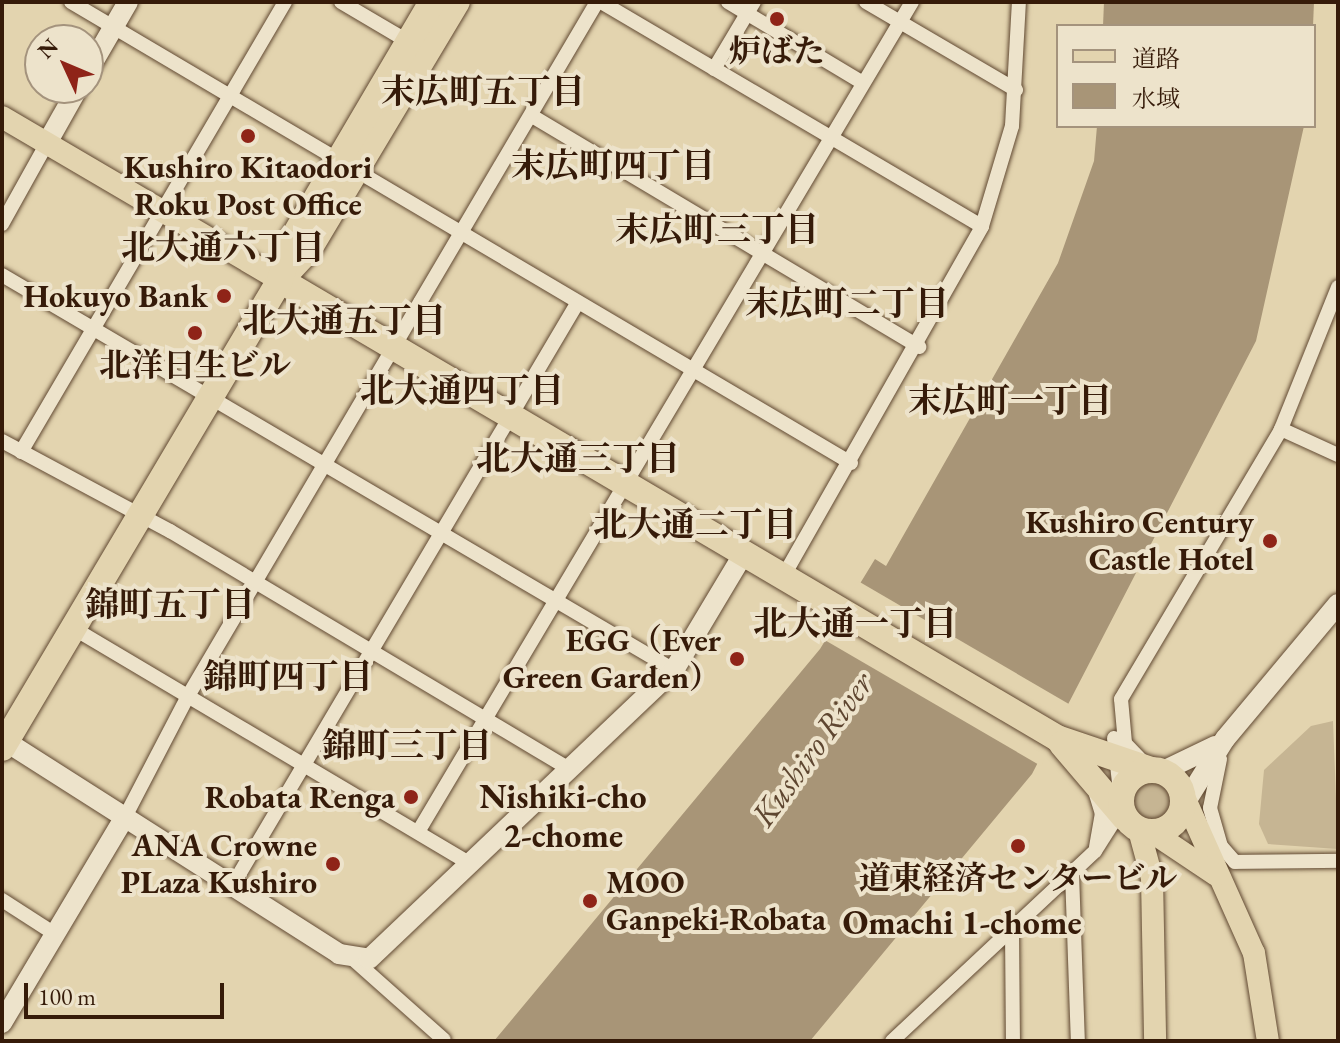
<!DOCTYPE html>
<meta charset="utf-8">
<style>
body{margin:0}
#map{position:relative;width:1340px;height:1043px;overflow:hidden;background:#e3d4af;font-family:"EB Garamond","Noto Serif JP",serif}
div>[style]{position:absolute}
.green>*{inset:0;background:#c6b593}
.round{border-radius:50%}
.water>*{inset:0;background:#a89577}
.pier>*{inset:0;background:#e3d4af}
.roads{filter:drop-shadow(0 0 2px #614932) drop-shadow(0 0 2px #614932)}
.street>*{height:14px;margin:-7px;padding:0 7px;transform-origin:7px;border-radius:7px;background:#ede3cb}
.secondary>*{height:20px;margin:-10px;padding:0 10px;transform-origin:10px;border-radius:10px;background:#ede3cb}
.primary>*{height:22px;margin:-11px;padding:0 11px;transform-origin:11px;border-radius:11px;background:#e3d4af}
.highway>*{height:26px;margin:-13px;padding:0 13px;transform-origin:13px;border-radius:13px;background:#e3d4af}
.highway>.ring{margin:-13px;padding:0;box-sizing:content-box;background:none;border:26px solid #e3d4af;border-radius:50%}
.dots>*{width:22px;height:22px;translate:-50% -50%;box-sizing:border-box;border:4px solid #ede3cb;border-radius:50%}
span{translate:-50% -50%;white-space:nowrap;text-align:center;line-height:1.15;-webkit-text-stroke:8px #ede3cb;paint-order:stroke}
.poi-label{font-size:32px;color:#361b09;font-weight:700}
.right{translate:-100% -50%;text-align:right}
.left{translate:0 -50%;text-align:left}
.neighbourhood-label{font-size:34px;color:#361b09;font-weight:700}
.water-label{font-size:34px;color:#5e4630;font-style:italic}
.frame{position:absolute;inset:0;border:4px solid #361b09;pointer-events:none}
.legend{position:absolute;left:1056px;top:24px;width:260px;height:104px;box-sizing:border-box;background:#ede3cb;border:2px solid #a4937d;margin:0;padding:10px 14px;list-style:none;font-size:24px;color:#361b09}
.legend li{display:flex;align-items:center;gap:16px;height:40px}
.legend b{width:40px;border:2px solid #a4937d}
.north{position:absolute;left:24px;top:24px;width:80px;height:80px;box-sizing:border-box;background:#ede3cb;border:2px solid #a4937d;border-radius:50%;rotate:314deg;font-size:22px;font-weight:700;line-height:32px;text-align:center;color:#361b09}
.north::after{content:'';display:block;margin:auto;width:28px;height:36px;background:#8f2418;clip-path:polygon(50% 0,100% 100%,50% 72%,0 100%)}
.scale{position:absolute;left:24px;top:983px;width:200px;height:36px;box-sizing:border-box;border:4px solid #361b09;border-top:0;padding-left:10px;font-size:24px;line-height:28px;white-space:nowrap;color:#361b09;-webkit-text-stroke:6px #ede3cb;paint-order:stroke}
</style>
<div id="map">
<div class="green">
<div style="clip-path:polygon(1333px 721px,1338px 849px,1268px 844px,1259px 824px,1264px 770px,1311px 726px)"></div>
<div class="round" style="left:1131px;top:778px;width:42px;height:42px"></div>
</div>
<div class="water">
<div style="clip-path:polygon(1104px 2px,1314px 2px,1313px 26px,1103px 26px)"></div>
<div style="clip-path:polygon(1097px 126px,1304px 126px,1256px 341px,1032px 774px,810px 1041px,494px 1041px,820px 649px,875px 559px,886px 566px,1058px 263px,1094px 161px)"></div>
</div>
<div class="pier">
<div style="clip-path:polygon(858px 581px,1074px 707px,1041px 766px,823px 639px)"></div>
</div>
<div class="roads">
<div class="street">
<div style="left:71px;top:2px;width:906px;rotate:30.58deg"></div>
<div style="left:341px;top:2px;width:79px;rotate:30.5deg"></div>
<div style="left:601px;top:2px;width:442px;rotate:30.5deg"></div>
<div style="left:728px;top:2px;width:157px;rotate:31deg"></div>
<div style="left:866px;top:2px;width:174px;rotate:30.4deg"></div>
<div style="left:714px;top:69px;width:78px;rotate:-59.2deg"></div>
<div style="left:532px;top:116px;width:451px;rotate:30.8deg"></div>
<div style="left:2px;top:224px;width:93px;rotate:-60.9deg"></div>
<div style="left:2px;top:275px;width:779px;rotate:30.45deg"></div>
<div style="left:1281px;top:429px;width:63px;rotate:24.5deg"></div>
<div style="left:2px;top:441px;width:191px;rotate:28.2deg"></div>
<div style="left:170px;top:531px;width:462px;rotate:30.8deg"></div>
<div style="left:21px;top:452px;width:522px;rotate:-59.6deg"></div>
<div style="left:783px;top:577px;width:403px;rotate:-60.4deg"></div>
<div style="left:982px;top:226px;width:104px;rotate:-73.3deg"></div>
<div style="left:1012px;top:126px;width:124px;rotate:-86.8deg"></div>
<div style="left:73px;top:628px;width:464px;rotate:30.7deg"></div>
<div style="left:1114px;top:738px;width:62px;rotate:83.6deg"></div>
<div style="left:1220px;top:759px;width:50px;rotate:101.5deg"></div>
<div style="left:1210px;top:808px;width:40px;rotate:74deg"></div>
<div style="left:1221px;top:846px;width:21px;rotate:49deg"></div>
<div style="left:1235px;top:862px;width:103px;rotate:-0.6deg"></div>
<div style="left:1144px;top:763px;width:28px;rotate:-134deg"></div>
<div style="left:1125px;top:743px;width:44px;rotate:-95.2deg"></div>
<div style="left:1121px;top:699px;width:314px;rotate:-59.3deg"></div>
<div style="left:1281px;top:429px;width:153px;rotate:-68.1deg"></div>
<div style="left:125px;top:817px;width:136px;rotate:-62.5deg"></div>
<div style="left:188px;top:696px;width:806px;rotate:-59.49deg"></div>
<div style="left:418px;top:832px;width:966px;rotate:-59.24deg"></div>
<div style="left:1096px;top:847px;width:34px;rotate:-80deg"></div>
<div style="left:1102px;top:814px;width:21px;rotate:-107deg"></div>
<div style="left:1072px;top:873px;width:168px;rotate:88deg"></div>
<div style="left:234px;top:883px;width:675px;rotate:-59.37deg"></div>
<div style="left:2px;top:900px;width:63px;rotate:32.7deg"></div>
<div style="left:1012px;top:931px;width:110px;rotate:89.5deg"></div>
<div style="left:354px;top:960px;width:120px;rotate:41.6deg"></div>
<div style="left:892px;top:1041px;width:278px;rotate:-43.1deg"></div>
<div style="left:1095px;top:851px;width:49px;rotate:-57.6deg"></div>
</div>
<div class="secondary">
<div style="left:88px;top:71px;width:80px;rotate:-59.9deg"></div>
<div style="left:47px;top:143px;width:63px;rotate:-60.6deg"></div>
<div style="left:2px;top:739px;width:400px;rotate:32.5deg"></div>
<div style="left:339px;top:954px;width:30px;rotate:9deg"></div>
<div style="left:369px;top:959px;width:420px;rotate:-43.5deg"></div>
<div style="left:674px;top:670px;width:136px;rotate:-59.1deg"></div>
<div style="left:1161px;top:772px;width:60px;rotate:-25.7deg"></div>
<div style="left:1182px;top:808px;width:81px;rotate:-58.1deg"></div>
<div style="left:1225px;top:739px;width:176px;rotate:-50.1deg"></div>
<div style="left:2px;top:1023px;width:240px;rotate:-59.2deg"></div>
</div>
<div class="primary">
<div style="left:2px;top:117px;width:322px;rotate:30.4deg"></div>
<div style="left:1181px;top:790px;width:179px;rotate:65.9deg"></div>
<div style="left:1254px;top:953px;width:89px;rotate:81deg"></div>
<div style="left:1139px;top:830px;width:50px;rotate:74.8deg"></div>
<div style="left:1152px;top:878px;width:163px;rotate:88.9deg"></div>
<div style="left:1152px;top:832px;width:77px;rotate:33.9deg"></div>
</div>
<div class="highway">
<div style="left:285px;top:275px;width:35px;rotate:-47deg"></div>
<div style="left:309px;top:249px;width:288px;rotate:-59.1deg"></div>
<div style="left:280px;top:280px;width:902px;rotate:30.52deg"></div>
<div style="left:1057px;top:738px;width:99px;rotate:18.8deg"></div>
<div style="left:1062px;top:744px;width:97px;rotate:49.6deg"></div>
<div style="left:2px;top:748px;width:544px;rotate:-59.29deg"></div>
<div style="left:280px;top:280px;width:44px;rotate:-72.8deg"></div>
<div style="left:293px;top:238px;width:274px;rotate:-59.5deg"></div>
<div class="ring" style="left:1121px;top:770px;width:36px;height:36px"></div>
</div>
</div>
<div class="dots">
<div style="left:777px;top:19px;background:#8f2418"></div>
<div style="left:248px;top:136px;background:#8f2418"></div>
<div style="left:224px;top:296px;background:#8f2418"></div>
<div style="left:195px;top:333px;background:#8f2418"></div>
<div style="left:1270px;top:541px;background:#8f2418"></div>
<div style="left:737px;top:659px;background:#8f2418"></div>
<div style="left:411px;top:797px;background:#8f2418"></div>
<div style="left:1018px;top:846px;background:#8f2418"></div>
<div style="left:333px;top:864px;background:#8f2418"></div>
<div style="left:590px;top:901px;background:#8f2418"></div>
</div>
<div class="poi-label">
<span style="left:777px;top:51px">炉ばた</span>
<span style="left:248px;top:186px">Kushiro Kitaodori<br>Roku Post Office</span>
<span class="right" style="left:208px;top:296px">Hokuyo Bank</span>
<span style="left:195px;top:365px">北洋日生ビル</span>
<span class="right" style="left:1254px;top:541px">Kushiro Century<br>Castle Hotel</span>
<span class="right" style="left:721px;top:659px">EGG（Ever<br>Green Garden）</span>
<span class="right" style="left:395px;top:797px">Robata Renga</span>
<span class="right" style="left:317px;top:864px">ANA Crowne<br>PLaza Kushiro</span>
<span style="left:1018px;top:878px">道東経済センタービル</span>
<span class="left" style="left:606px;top:901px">MOO<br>Ganpeki-Robata</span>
</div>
<div class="neighbourhood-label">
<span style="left:483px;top:92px">末広町五丁目</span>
<span style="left:613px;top:166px">末広町四丁目</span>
<span style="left:717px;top:230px">末広町三丁目</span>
<span style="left:223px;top:248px">北大通六丁目</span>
<span style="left:847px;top:304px">末広町二丁目</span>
<span style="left:344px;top:321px">北大通五丁目</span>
<span style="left:462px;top:391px">北大通四丁目</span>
<span style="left:1010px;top:401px">末広町一丁目</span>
<span style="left:578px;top:459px">北大通三丁目</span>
<span style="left:695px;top:525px">北大通二丁目</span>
<span style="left:170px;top:605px">錦町五丁目</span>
<span style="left:855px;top:624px">北大通一丁目</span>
<span style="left:288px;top:677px">錦町四丁目</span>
<span style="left:407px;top:746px">錦町三丁目</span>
<span style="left:563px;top:816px">Nishiki-cho<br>2-chome</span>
<span style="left:962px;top:923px">Omachi 1-chome</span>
</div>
<div class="water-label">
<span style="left:812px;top:749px;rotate:-54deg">Kushiro River</span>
</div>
<div class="frame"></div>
<ul class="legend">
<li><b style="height:10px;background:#e3d4af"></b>道路</li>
<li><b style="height:22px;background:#a89577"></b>水域</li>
</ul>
<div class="north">N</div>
<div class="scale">100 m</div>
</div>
